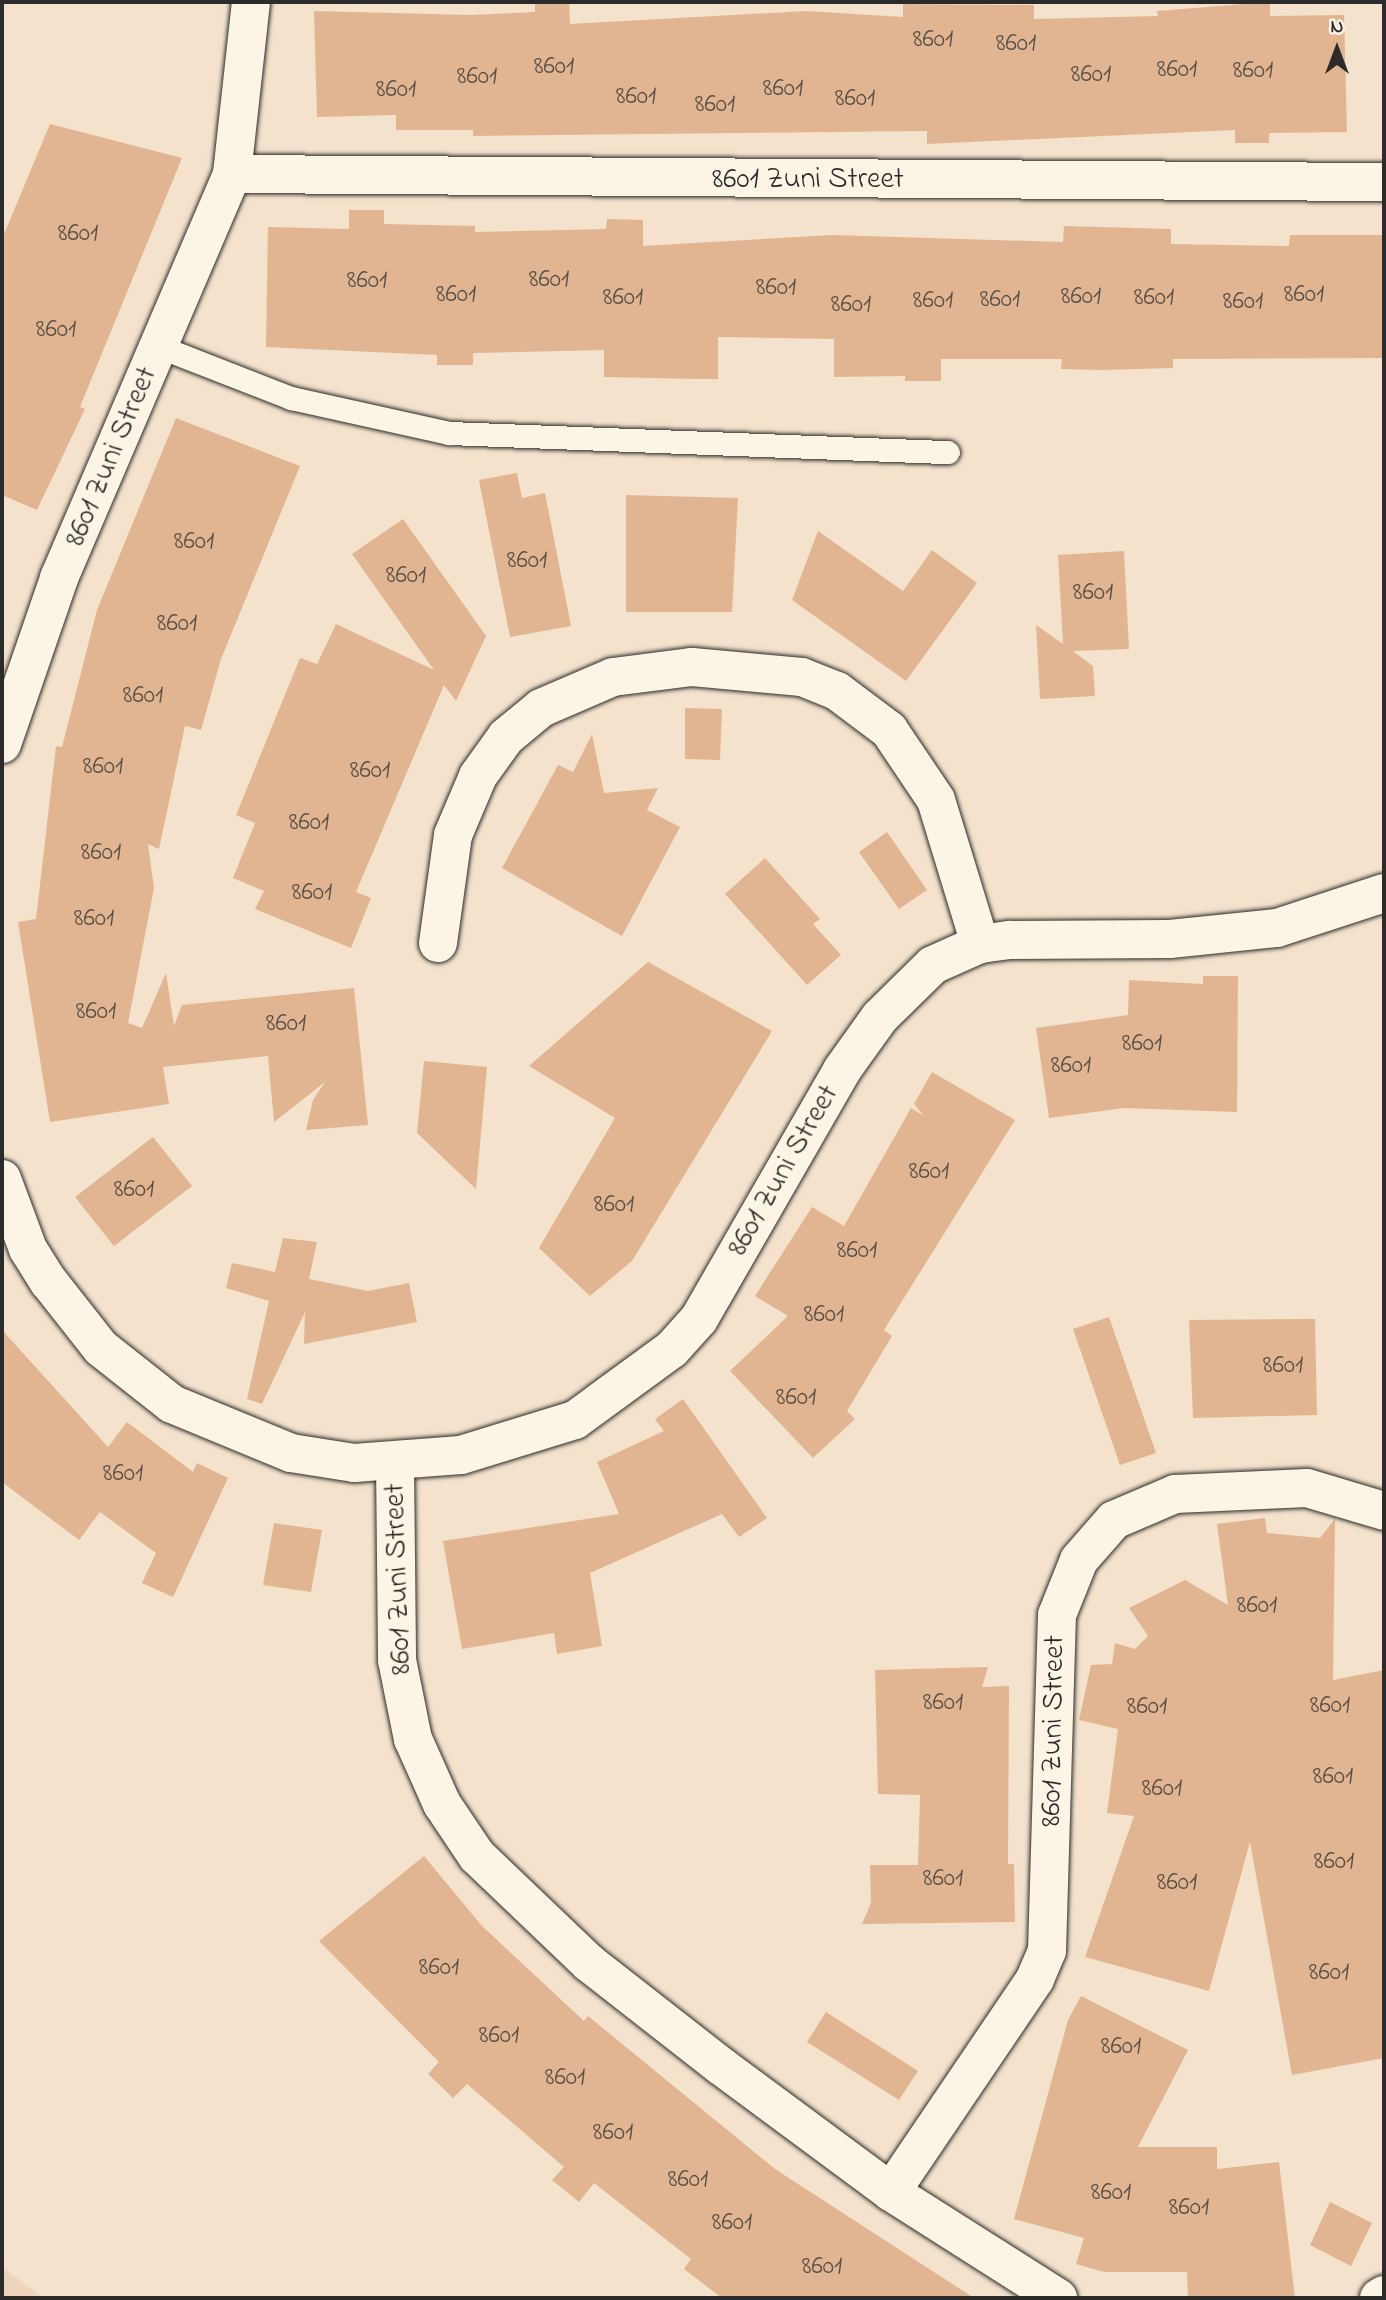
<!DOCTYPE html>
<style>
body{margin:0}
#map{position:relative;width:1386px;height:2300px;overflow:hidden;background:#f4e2cc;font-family:"Indie Flower",sans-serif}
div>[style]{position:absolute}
.built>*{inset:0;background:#eed4bb}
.building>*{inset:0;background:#e1b592}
.roads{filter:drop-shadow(0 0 2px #2b2b2b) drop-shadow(0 0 2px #2b2b2b)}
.service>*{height:23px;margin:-11.5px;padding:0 11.5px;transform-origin:11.5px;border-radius:11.5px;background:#fcf5e5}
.minor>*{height:38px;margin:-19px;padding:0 19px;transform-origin:19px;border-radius:19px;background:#fcf5e5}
span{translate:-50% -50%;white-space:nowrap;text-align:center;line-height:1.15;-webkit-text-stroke:6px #fcf5e5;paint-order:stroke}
.number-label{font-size:26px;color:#584e45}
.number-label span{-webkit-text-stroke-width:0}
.street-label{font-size:30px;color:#2b2b2b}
.frame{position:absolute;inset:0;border:4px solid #2b2b2b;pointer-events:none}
.north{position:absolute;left:1302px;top:14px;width:70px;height:70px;-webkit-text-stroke:5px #fcf5e5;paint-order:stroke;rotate:0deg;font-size:19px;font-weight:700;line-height:28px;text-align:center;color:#2b2b2b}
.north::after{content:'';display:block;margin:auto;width:24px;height:32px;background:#2b2b2b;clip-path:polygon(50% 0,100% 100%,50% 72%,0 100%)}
</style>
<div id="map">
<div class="built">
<div style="clip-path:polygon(2px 2267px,43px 2298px,2px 2298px)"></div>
</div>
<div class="building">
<div style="clip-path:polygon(569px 2px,570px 24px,807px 11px,903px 17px,903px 4px,1034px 5px,1034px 19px,1158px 16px,1157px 11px,1270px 2px,1270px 16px,1344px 15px,1347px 132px,1269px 133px,1269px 143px,1235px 143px,1235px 130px,927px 144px,927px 131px,473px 136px,473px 130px,396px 130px,396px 115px,317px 117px,314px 11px,470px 15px,535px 12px,535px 3px)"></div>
<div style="clip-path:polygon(50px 124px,182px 158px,80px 407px,85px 409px,37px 510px,2px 495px,2px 239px)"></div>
<div style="clip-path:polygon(349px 210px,384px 210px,384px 224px,475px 226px,475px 232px,606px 229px,607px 219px,643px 220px,643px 246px,832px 235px,1063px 242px,1064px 226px,1171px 229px,1171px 244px,1289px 246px,1290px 235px,1384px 235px,1384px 358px,1173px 359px,1173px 368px,1101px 370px,1061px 369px,1062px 359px,941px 359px,941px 381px,905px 381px,905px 376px,834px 377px,834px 339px,718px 337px,718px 379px,698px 379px,604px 377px,604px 350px,473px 353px,473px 365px,437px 365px,437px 355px,266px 347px,268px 227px,349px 229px)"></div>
<div style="clip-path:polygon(176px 418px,300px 466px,221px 659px,201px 730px,185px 726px,159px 849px,148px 844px,154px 888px,128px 1023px,142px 1028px,166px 973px,174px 1026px,182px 1005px,354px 988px,368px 1125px,306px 1130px,313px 1100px,325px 1082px,274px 1122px,268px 1056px,163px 1067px,169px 1104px,50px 1122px,18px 922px,36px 919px,56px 746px,62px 747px,97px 610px)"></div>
<div style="clip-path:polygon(517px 473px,522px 498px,545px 493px,571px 626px,510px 637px,479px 480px)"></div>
<div style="clip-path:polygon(626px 495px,738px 498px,732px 612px,626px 612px)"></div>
<div style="clip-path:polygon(403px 519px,486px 636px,456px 701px,444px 685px,356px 892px,371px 898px,351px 948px,255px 909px,264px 891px,233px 878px,255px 823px,236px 815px,300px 658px,317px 664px,336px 624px,434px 670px,352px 554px)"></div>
<div style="clip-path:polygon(818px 531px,903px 591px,932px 550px,977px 583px,906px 681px,792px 600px)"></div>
<div style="clip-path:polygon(1124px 551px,1129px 649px,1073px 651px,1093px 666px,1095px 696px,1040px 699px,1036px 625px,1063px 644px,1058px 555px)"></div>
<div style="clip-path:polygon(685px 708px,722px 709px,720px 760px,685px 759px)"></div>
<div style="clip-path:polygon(592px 734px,604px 793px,658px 788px,647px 810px,680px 827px,622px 936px,502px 868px,558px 765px,573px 772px)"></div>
<div style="clip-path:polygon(887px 832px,927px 890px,899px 909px,859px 852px)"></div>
<div style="clip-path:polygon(765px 858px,820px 919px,813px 924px,841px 955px,807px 985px,725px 894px)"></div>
<div style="clip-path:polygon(648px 962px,772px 1031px,632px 1261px,590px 1296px,539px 1248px,615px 1118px,529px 1066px)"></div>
<div style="clip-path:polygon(1203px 976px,1238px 976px,1237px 1112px,1124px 1108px,1049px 1118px,1036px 1028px,1128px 1015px,1129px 980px,1203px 984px)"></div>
<div style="clip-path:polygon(424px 1061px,487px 1067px,476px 1189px,417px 1133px)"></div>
<div style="clip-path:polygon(932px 1072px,1015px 1120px,884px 1330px,892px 1336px,847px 1411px,855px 1419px,813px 1458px,730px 1371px,788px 1316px,755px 1296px,812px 1207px,844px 1226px,911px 1108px,924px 1116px,914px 1104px)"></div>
<div style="clip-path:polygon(153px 1137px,192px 1186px,114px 1246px,75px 1197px)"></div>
<div style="clip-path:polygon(283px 1238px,317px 1242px,309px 1279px,368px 1291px,409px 1283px,417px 1322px,304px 1344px,305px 1312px,262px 1404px,247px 1399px,269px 1301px,226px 1288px,232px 1263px,275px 1272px)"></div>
<div style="clip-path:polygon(1109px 1317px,1156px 1453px,1120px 1465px,1073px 1329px)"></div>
<div style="clip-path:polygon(1315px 1319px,1317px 1415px,1193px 1418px,1189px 1320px)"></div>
<div style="clip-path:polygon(2px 1330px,108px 1447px,127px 1422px,193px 1472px,197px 1463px,228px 1478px,173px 1597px,142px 1583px,156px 1553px,100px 1512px,79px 1540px,2px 1482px)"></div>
<div style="clip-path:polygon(683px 1399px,767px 1518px,739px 1537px,722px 1514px,590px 1573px,602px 1646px,557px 1654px,554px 1633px,462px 1649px,443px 1541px,619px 1514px,597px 1462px,664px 1431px,655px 1419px)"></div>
<div style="clip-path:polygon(1265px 1518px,1267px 1533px,1320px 1538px,1335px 1519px,1333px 1680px,1384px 1670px,1384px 2058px,1292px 2075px,1250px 1842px,1209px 1991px,1085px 1957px,1134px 1816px,1107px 1813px,1118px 1729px,1079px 1720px,1091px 1665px,1112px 1664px,1115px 1643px,1135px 1649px,1148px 1636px,1129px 1608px,1185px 1580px,1228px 1605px,1217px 1524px)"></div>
<div style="clip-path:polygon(274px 1523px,322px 1530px,311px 1592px,263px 1585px)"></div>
<div style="clip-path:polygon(988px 1667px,982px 1687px,1009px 1686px,1008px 1864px,1014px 1864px,1015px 1922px,862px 1924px,871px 1903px,870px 1865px,918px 1865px,920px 1795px,878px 1794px,875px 1670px)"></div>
<div style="clip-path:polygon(424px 1856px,482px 1926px,584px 2021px,588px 2016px,775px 2169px,974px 2298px,722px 2298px,684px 2269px,691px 2259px,594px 2183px,579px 2202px,552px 2180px,564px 2167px,467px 2084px,453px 2098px,428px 2074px,439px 2062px,319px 1941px)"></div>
<div style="clip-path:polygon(1081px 1996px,1188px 2050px,1138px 2147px,1217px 2147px,1217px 2169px,1279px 2162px,1295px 2298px,1188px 2298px,1187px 2272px,1104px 2272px,1076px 2264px,1084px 2238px,1014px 2219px,1068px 2020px)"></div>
<div style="clip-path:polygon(826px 2012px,918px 2071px,899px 2100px,807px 2042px)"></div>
<div style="clip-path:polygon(1330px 2202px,1372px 2223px,1351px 2266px,1310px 2245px)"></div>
</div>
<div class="roads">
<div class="service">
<div style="left:160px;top:347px;width:141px;rotate:21.3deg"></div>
<div style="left:291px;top:398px;width:162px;rotate:12.5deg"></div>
<div style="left:449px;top:433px;width:499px;rotate:2.2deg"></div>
</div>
<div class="minor">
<div style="left:232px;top:174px;width:1152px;rotate:0.4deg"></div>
<div style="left:2px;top:744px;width:176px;rotate:-71deg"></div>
<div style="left:59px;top:578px;width:439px;rotate:-66.8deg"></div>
<div style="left:232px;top:174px;width:173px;rotate:-83.7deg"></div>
<div style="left:438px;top:943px;width:109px;rotate:-82.1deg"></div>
<div style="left:453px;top:835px;width:64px;rotate:-67deg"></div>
<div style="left:478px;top:776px;width:48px;rotate:-54.3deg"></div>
<div style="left:506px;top:737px;width:45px;rotate:-39.6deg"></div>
<div style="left:541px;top:708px;width:78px;rotate:-23.3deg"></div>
<div style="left:613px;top:677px;width:80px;rotate:-7.2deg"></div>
<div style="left:692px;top:667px;width:110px;rotate:5.2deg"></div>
<div style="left:802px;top:677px;width:38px;rotate:22deg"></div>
<div style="left:837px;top:691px;width:65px;rotate:36.9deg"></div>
<div style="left:889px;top:730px;width:84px;rotate:56.1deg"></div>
<div style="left:936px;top:800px;width:151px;rotate:73deg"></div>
<div style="left:2px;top:1179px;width:75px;rotate:69.6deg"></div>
<div style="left:28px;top:1249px;width:39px;rotate:58deg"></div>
<div style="left:49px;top:1282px;width:84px;rotate:51.8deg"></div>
<div style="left:101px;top:1348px;width:90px;rotate:38.3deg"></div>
<div style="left:172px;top:1404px;width:129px;rotate:22.4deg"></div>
<div style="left:291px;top:1453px;width:64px;rotate:9deg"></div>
<div style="left:354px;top:1463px;width:107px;rotate:-4.3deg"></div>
<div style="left:461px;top:1455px;width:119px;rotate:-17.1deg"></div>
<div style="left:575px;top:1420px;width:120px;rotate:-36.2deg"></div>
<div style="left:672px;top:1349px;width:40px;rotate:-48deg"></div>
<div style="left:699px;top:1319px;width:287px;rotate:-60.1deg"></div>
<div style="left:842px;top:1070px;width:65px;rotate:-54.4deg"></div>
<div style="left:880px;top:1017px;width:74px;rotate:-44.5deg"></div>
<div style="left:933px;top:965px;width:51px;rotate:-24.1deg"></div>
<div style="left:980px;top:944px;width:30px;rotate:-8deg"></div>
<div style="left:1010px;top:940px;width:160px;rotate:-0.4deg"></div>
<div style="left:1170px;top:939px;width:108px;rotate:-5.9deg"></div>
<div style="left:1277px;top:928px;width:113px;rotate:-18.1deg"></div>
<div style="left:395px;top:1463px;width:197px;rotate:89.4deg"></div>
<div style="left:397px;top:1660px;width:81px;rotate:78.6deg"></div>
<div style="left:413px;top:1739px;width:71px;rotate:66deg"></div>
<div style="left:442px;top:1804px;width:63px;rotate:56.1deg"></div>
<div style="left:477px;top:1856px;width:155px;rotate:43.7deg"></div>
<div style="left:589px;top:1963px;width:167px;rotate:38deg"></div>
<div style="left:721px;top:2066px;width:212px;rotate:36.5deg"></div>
<div style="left:891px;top:2192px;width:198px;rotate:32.4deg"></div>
<div style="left:891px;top:2192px;width:257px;rotate:-55.9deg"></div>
<div style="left:1035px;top:1979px;width:30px;rotate:-67deg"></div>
<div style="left:1047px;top:1951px;width:336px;rotate:-88.3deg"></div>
<div style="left:1057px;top:1615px;width:59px;rotate:-68.2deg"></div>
<div style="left:1079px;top:1560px;width:53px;rotate:-48.8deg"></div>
<div style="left:1114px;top:1520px;width:66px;rotate:-23.1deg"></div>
<div style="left:1175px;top:1494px;width:132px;rotate:-2.6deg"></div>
<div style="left:1307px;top:1488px;width:80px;rotate:16.6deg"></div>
<div style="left:1379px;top:2298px;width:6px;rotate:-31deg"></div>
</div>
</div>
<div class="number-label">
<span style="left:933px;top:41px">8601</span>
<span style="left:1016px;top:45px">8601</span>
<span style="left:554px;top:68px">8601</span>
<span style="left:1177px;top:71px">8601</span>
<span style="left:1253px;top:72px">8601</span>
<span style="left:1091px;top:76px">8601</span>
<span style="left:477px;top:78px">8601</span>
<span style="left:783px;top:90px">8601</span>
<span style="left:396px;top:91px">8601</span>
<span style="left:636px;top:98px">8601</span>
<span style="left:855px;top:100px">8601</span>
<span style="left:715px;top:106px">8601</span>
<span style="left:78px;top:235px">8601</span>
<span style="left:549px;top:281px">8601</span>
<span style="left:367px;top:282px">8601</span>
<span style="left:776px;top:289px">8601</span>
<span style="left:456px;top:296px">8601</span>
<span style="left:1304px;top:296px">8601</span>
<span style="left:1081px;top:298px">8601</span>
<span style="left:623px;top:299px">8601</span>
<span style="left:1154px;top:299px">8601</span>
<span style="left:1000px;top:301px">8601</span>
<span style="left:933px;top:302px">8601</span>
<span style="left:1243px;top:303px">8601</span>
<span style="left:851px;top:306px">8601</span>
<span style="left:56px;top:331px">8601</span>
<span style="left:194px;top:543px">8601</span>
<span style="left:527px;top:562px">8601</span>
<span style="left:406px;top:577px">8601</span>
<span style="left:1093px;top:594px">8601</span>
<span style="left:177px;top:625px">8601</span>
<span style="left:143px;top:697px">8601</span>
<span style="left:103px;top:768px">8601</span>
<span style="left:370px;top:772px">8601</span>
<span style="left:309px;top:824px">8601</span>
<span style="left:101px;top:854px">8601</span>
<span style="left:312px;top:894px">8601</span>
<span style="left:94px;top:920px">8601</span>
<span style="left:96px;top:1013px">8601</span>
<span style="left:286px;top:1025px">8601</span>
<span style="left:1142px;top:1045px">8601</span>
<span style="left:1071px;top:1067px">8601</span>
<span style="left:929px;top:1173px">8601</span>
<span style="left:134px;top:1191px">8601</span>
<span style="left:614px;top:1206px">8601</span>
<span style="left:857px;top:1252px">8601</span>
<span style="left:824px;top:1316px">8601</span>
<span style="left:1283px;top:1367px">8601</span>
<span style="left:796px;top:1399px">8601</span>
<span style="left:123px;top:1475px">8601</span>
<span style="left:1257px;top:1607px">8601</span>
<span style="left:943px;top:1704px">8601</span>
<span style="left:1330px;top:1707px">8601</span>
<span style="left:1147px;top:1708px">8601</span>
<span style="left:1333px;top:1778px">8601</span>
<span style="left:1162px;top:1790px">8601</span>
<span style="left:1334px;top:1863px">8601</span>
<span style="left:943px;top:1880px">8601</span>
<span style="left:1177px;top:1884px">8601</span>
<span style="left:439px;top:1969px">8601</span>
<span style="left:1329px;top:1974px">8601</span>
<span style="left:499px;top:2037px">8601</span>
<span style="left:1121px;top:2048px">8601</span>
<span style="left:565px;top:2079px">8601</span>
<span style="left:613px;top:2134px">8601</span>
<span style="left:688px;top:2181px">8601</span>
<span style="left:1111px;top:2194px">8601</span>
<span style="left:1189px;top:2209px">8601</span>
<span style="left:732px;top:2224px">8601</span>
<span style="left:822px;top:2268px">8601</span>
</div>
<div class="street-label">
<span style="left:808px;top:180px">8601 Zuni Street</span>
<span style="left:112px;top:457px;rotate:-67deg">8601 Zuni Street</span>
<span style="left:784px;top:1171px;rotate:-60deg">8601 Zuni Street</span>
<span style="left:399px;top:1579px;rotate:-92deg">8601 Zuni Street</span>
<span style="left:1054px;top:1731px;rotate:-89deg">8601 Zuni Street</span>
</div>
<div class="frame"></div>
<div class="north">N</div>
</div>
